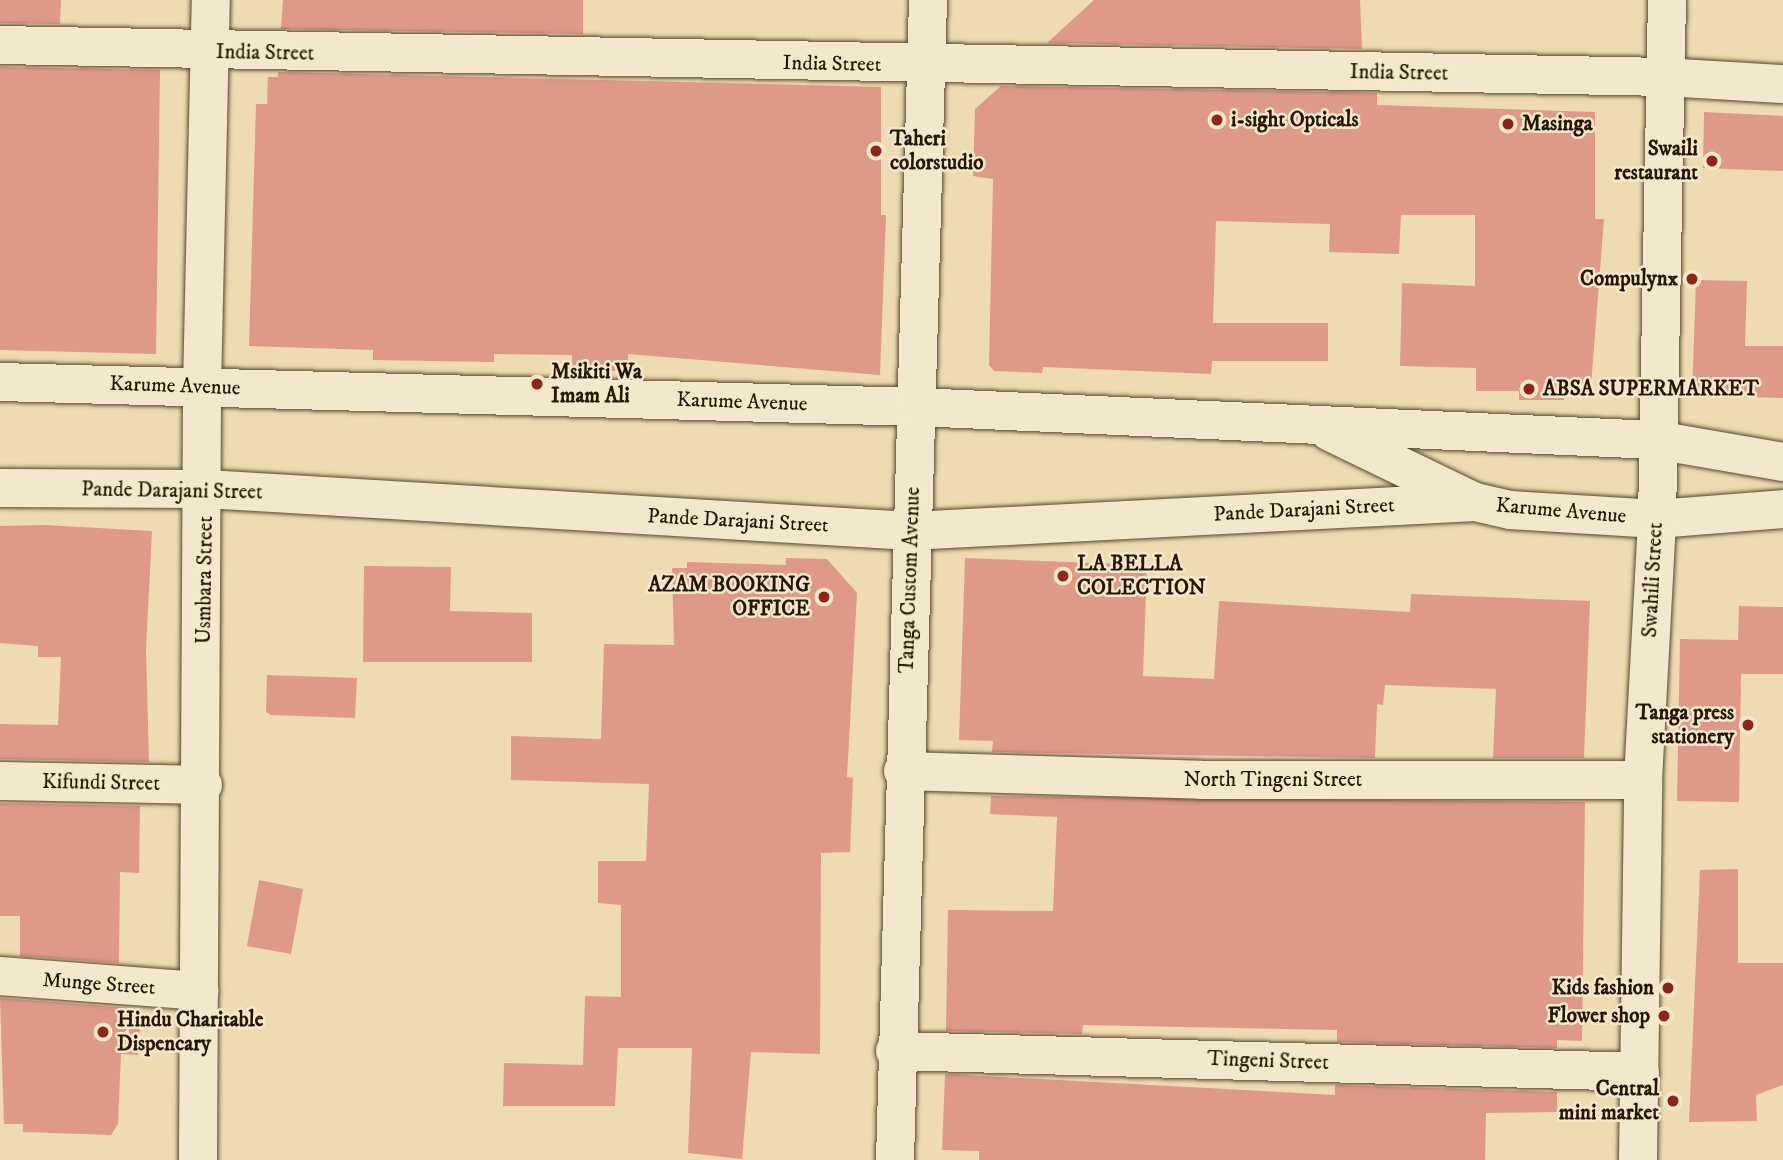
<!DOCTYPE html>
<style>
body{margin:0}
#map{position:relative;width:1783px;height:1160px;overflow:hidden;background:#eedbb1;font-family:"IM FELL DW Pica",serif}
div>[style]{position:absolute}
.building>*{inset:0;background:#df9987}
.roads{filter:drop-shadow(0 0 2px #59472f) drop-shadow(0 0 2px #59472f)}
.street>*{height:38px;margin:-19px;padding:0 19px;transform-origin:19px;border-radius:19px;background:#f4e8cc}
.secondary>*{height:38px;margin:-19px;padding:0 19px;transform-origin:19px;border-radius:19px;background:#f4e8cc}
.dots>*{width:19px;height:19px;translate:-50% -50%;box-sizing:border-box;border:4px solid #f4e8cc;border-radius:50%}
span{translate:-50% -50%;white-space:nowrap;text-align:center;line-height:1.15;-webkit-text-stroke:5px #f4e8cc;paint-order:stroke}
.street-label{font-size:21px;color:#271604}
.poi-label{font-size:21px;color:#271604;font-weight:700}
.left{translate:0 -50%;text-align:left}
.right{translate:-100% -50%;text-align:right}
</style>
<div id="map">
<div class="building">
<div style="clip-path:polygon(0 0,61px 0,60px 24px,0 23px)"></div>
<div style="clip-path:polygon(283px 0,583px 0,583px 34px,281px 29px)"></div>
<div style="clip-path:polygon(1094px 0,1360px 0,1362px 49px,1047px 43px)"></div>
<div style="clip-path:polygon(0 67px,160px 70px,156px 354px,0 350px)"></div>
<div style="clip-path:polygon(278px 72px,881px 87px,881px 215px,886px 215px,880px 375px,628px 354px,628px 371px,572px 371px,572px 355px,494px 354px,494px 362px,373px 360px,373px 350px,249px 346px,256px 104px,267px 104px,268px 77px,278px 77px)"></div>
<div style="clip-path:polygon(1001px 86px,1377px 93px,1377px 105px,1595px 112px,1595px 219px,1604px 219px,1591px 386px,1564px 384px,1564px 400px,1519px 400px,1519px 391px,1476px 391px,1476px 368px,1400px 366px,1402px 283px,1475px 286px,1475px 215px,1401px 215px,1399px 254px,1329px 252px,1330px 224px,1216px 221px,1213px 323px,1328px 323px,1328px 361px,1212px 361px,1211px 374px,1043px 367px,1042px 373px,994px 371px,989px 365px,993px 179px,973px 176px,975px 109px)"></div>
<div style="clip-path:polygon(1704px 112px,1783px 116px,1783px 171px,1703px 168px)"></div>
<div style="clip-path:polygon(1696px 280px,1747px 281px,1745px 346px,1783px 346px,1783px 398px,1692px 395px)"></div>
<div style="clip-path:polygon(45px 525px,152px 531px,146px 649px,149px 762px,0 759px,0 724px,58px 725px,61px 657px,38px 657px,38px 646px,0 643px,0 526px)"></div>
<div style="clip-path:polygon(786px 558px,827px 559px,857px 593px,847px 777px,853px 778px,850px 852px,821px 853px,820px 1054px,751px 1052px,742px 1159px,688px 1153px,692px 1048px,618px 1048px,615px 1106px,503px 1106px,504px 1063px,583px 1065px,585px 996px,621px 997px,621px 905px,598px 903px,598px 861px,646px 861px,649px 784px,511px 780px,511px 736px,601px 739px,604px 644px,674px 645px,672px 568px,687px 568px,687px 562px,786px 565px)"></div>
<div style="clip-path:polygon(965px 558px,1147px 565px,1143px 676px,1214px 679px,1219px 601px,1410px 612px,1411px 594px,1590px 601px,1584px 758px,1493px 758px,1496px 689px,1385px 685px,1383px 705px,1377px 704px,1375px 758px,992px 752px,993px 741px,959px 740px)"></div>
<div style="clip-path:polygon(364px 566px,451px 567px,450px 611px,532px 613px,532px 662px,363px 662px)"></div>
<div style="clip-path:polygon(1739px 606px,1783px 607px,1783px 674px,1741px 674px,1739px 802px,1677px 801px,1680px 639px,1738px 640px)"></div>
<div style="clip-path:polygon(267px 675px,357px 678px,355px 718px,271px 715px,266px 712px)"></div>
<div style="clip-path:polygon(991px 796px,1585px 802px,1582px 1041px,1557px 1040px,1557px 1048px,1337px 1042px,1337px 1030px,1083px 1025px,1082px 1034px,946px 1031px,948px 910px,1053px 911px,1057px 817px,990px 814px)"></div>
<div style="clip-path:polygon(0 803px,140px 806px,139px 873px,120px 872px,119px 963px,20px 956px,20px 916px,0 916px)"></div>
<div style="clip-path:polygon(1738px 869px,1738px 963px,1783px 963px,1783px 1085px,1756px 1095px,1757px 1121px,1689px 1122px,1700px 870px)"></div>
<div style="clip-path:polygon(259px 880px,303px 889px,291px 954px,247px 946px)"></div>
<div style="clip-path:polygon(0 998px,141px 1009px,138px 1055px,121px 1054px,118px 1124px,111px 1135px,23px 1132px,23px 1124px,4px 1124px)"></div>
<div style="clip-path:polygon(945px 1074px,1335px 1095px,1335px 1085px,1557px 1092px,1557px 1112px,1486px 1113px,1485px 1160px,979px 1160px,979px 1151px,942px 1150px)"></div>
</div>
<div class="roads">
<div class="street">
<div style="left:0;top:45px;width:1664px;rotate:1.1deg"></div>
<div style="left:1664px;top:77px;width:119px;rotate:3.4deg"></div>
<div style="left:0;top:488px;width:206px;rotate:0.3deg"></div>
<div style="left:206px;top:489px;width:706px;rotate:3.41deg"></div>
<div style="left:911px;top:531px;width:565px;rotate:-2.94deg"></div>
<div style="left:903px;top:771px;width:298px;rotate:1.7deg"></div>
<div style="left:1201px;top:780px;width:442px"></div>
<div style="left:0;top:781px;width:203px;rotate:1.1deg"></div>
<div style="left:0;top:976px;width:200px;rotate:4.3deg"></div>
<div style="left:895px;top:1051px;width:745px;rotate:1.61deg"></div>
<div style="left:198px;top:1160px;width:773px;rotate:-89.7deg"></div>
<div style="left:202px;top:387px;width:387px;rotate:-88.7deg"></div>
<div style="left:895px;top:1160px;width:1160px;rotate:-88.37deg"></div>
<div style="left:1638px;top:1160px;width:380px;rotate:-89.2deg"></div>
<div style="left:1643px;top:780px;width:261px;rotate:-86.9deg"></div>
</div>
<div class="secondary">
<div style="left:0;top:382px;width:917px;rotate:1.56deg"></div>
<div style="left:917px;top:407px;width:740px;rotate:2.56deg"></div>
<div style="left:1656px;top:440px;width:129px;rotate:9.8deg"></div>
<div style="left:1330px;top:432px;width:161px;rotate:25.8deg"></div>
<div style="left:1475px;top:502px;width:36px;rotate:13deg"></div>
<div style="left:1510px;top:510px;width:147px;rotate:3.5deg"></div>
<div style="left:1657px;top:519px;width:126px;rotate:-4.5deg"></div>
<div style="left:1657px;top:519px;width:519px;rotate:-88.9deg"></div>
</div>
</div>
<div class="dots">
<div style="left:1217px;top:120px;background:#8f2418"></div>
<div style="left:1508px;top:124px;background:#8f2418"></div>
<div style="left:876px;top:151px;background:#8f2418"></div>
<div style="left:1712px;top:161px;background:#8f2418"></div>
<div style="left:1692px;top:279px;background:#8f2418"></div>
<div style="left:537px;top:384px;background:#8f2418"></div>
<div style="left:1529px;top:389px;background:#8f2418"></div>
<div style="left:1063px;top:576px;background:#8f2418"></div>
<div style="left:824px;top:597px;background:#8f2418"></div>
<div style="left:1748px;top:725px;background:#8f2418"></div>
<div style="left:1668px;top:988px;background:#8f2418"></div>
<div style="left:1664px;top:1016px;background:#8f2418"></div>
<div style="left:103px;top:1032px;background:#8f2418"></div>
<div style="left:1673px;top:1101px;background:#8f2418"></div>
</div>
<div class="street-label">
<span style="left:265px;top:53px;rotate:1deg">India Street</span>
<span style="left:832px;top:64px;rotate:1deg">India Street</span>
<span style="left:1399px;top:73px;rotate:1deg">India Street</span>
<span style="left:175px;top:386px;rotate:2deg">Karume Avenue</span>
<span style="left:742px;top:402px;rotate:2deg">Karume Avenue</span>
<span style="left:172px;top:491px;rotate:1deg">Pande Darajani Street</span>
<span style="left:1304px;top:510px;rotate:-3deg">Pande Darajani Street</span>
<span style="left:1561px;top:511px;rotate:5deg">Karume Avenue</span>
<span style="left:738px;top:521px;rotate:3deg">Pande Darajani Street</span>
<span style="left:205px;top:580px;rotate:-89deg">Usmbara Street</span>
<span style="left:910px;top:580px;rotate:-88deg">Tanga Custom Avenue</span>
<span style="left:1653px;top:580px;rotate:-87deg">Swahili Street</span>
<span style="left:1273px;top:780px">North Tingeni Street</span>
<span style="left:101px;top:783px;rotate:1deg">Kifundi Street</span>
<span style="left:99px;top:984px;rotate:4deg">Munge Street</span>
<span style="left:1268px;top:1061px;rotate:2deg">Tingeni Street</span>
</div>
<div class="poi-label">
<span class="left" style="left:1231px;top:120px">i-sight Opticals</span>
<span class="left" style="left:1522px;top:124px">Masinga</span>
<span class="left" style="left:890px;top:151px">Taheri<br>colorstudio</span>
<span class="right" style="left:1698px;top:161px">Swaili<br>restaurant</span>
<span class="right" style="left:1678px;top:279px">Compulynx</span>
<span class="left" style="left:551px;top:384px">Msikiti Wa<br>Imam Ali</span>
<span class="left" style="left:1543px;top:389px">ABSA SUPERMARKET</span>
<span class="left" style="left:1077px;top:576px">LA BELLA<br>COLECTION</span>
<span class="right" style="left:810px;top:597px">AZAM BOOKING<br>OFFICE</span>
<span class="right" style="left:1734px;top:725px">Tanga press<br>stationery</span>
<span class="right" style="left:1654px;top:988px">Kids fashion</span>
<span class="right" style="left:1650px;top:1016px">Flower shop</span>
<span class="left" style="left:117px;top:1032px">Hindu Charitable<br>Dispencary</span>
<span class="right" style="left:1659px;top:1101px">Central<br>mini market</span>
</div>
</div>
